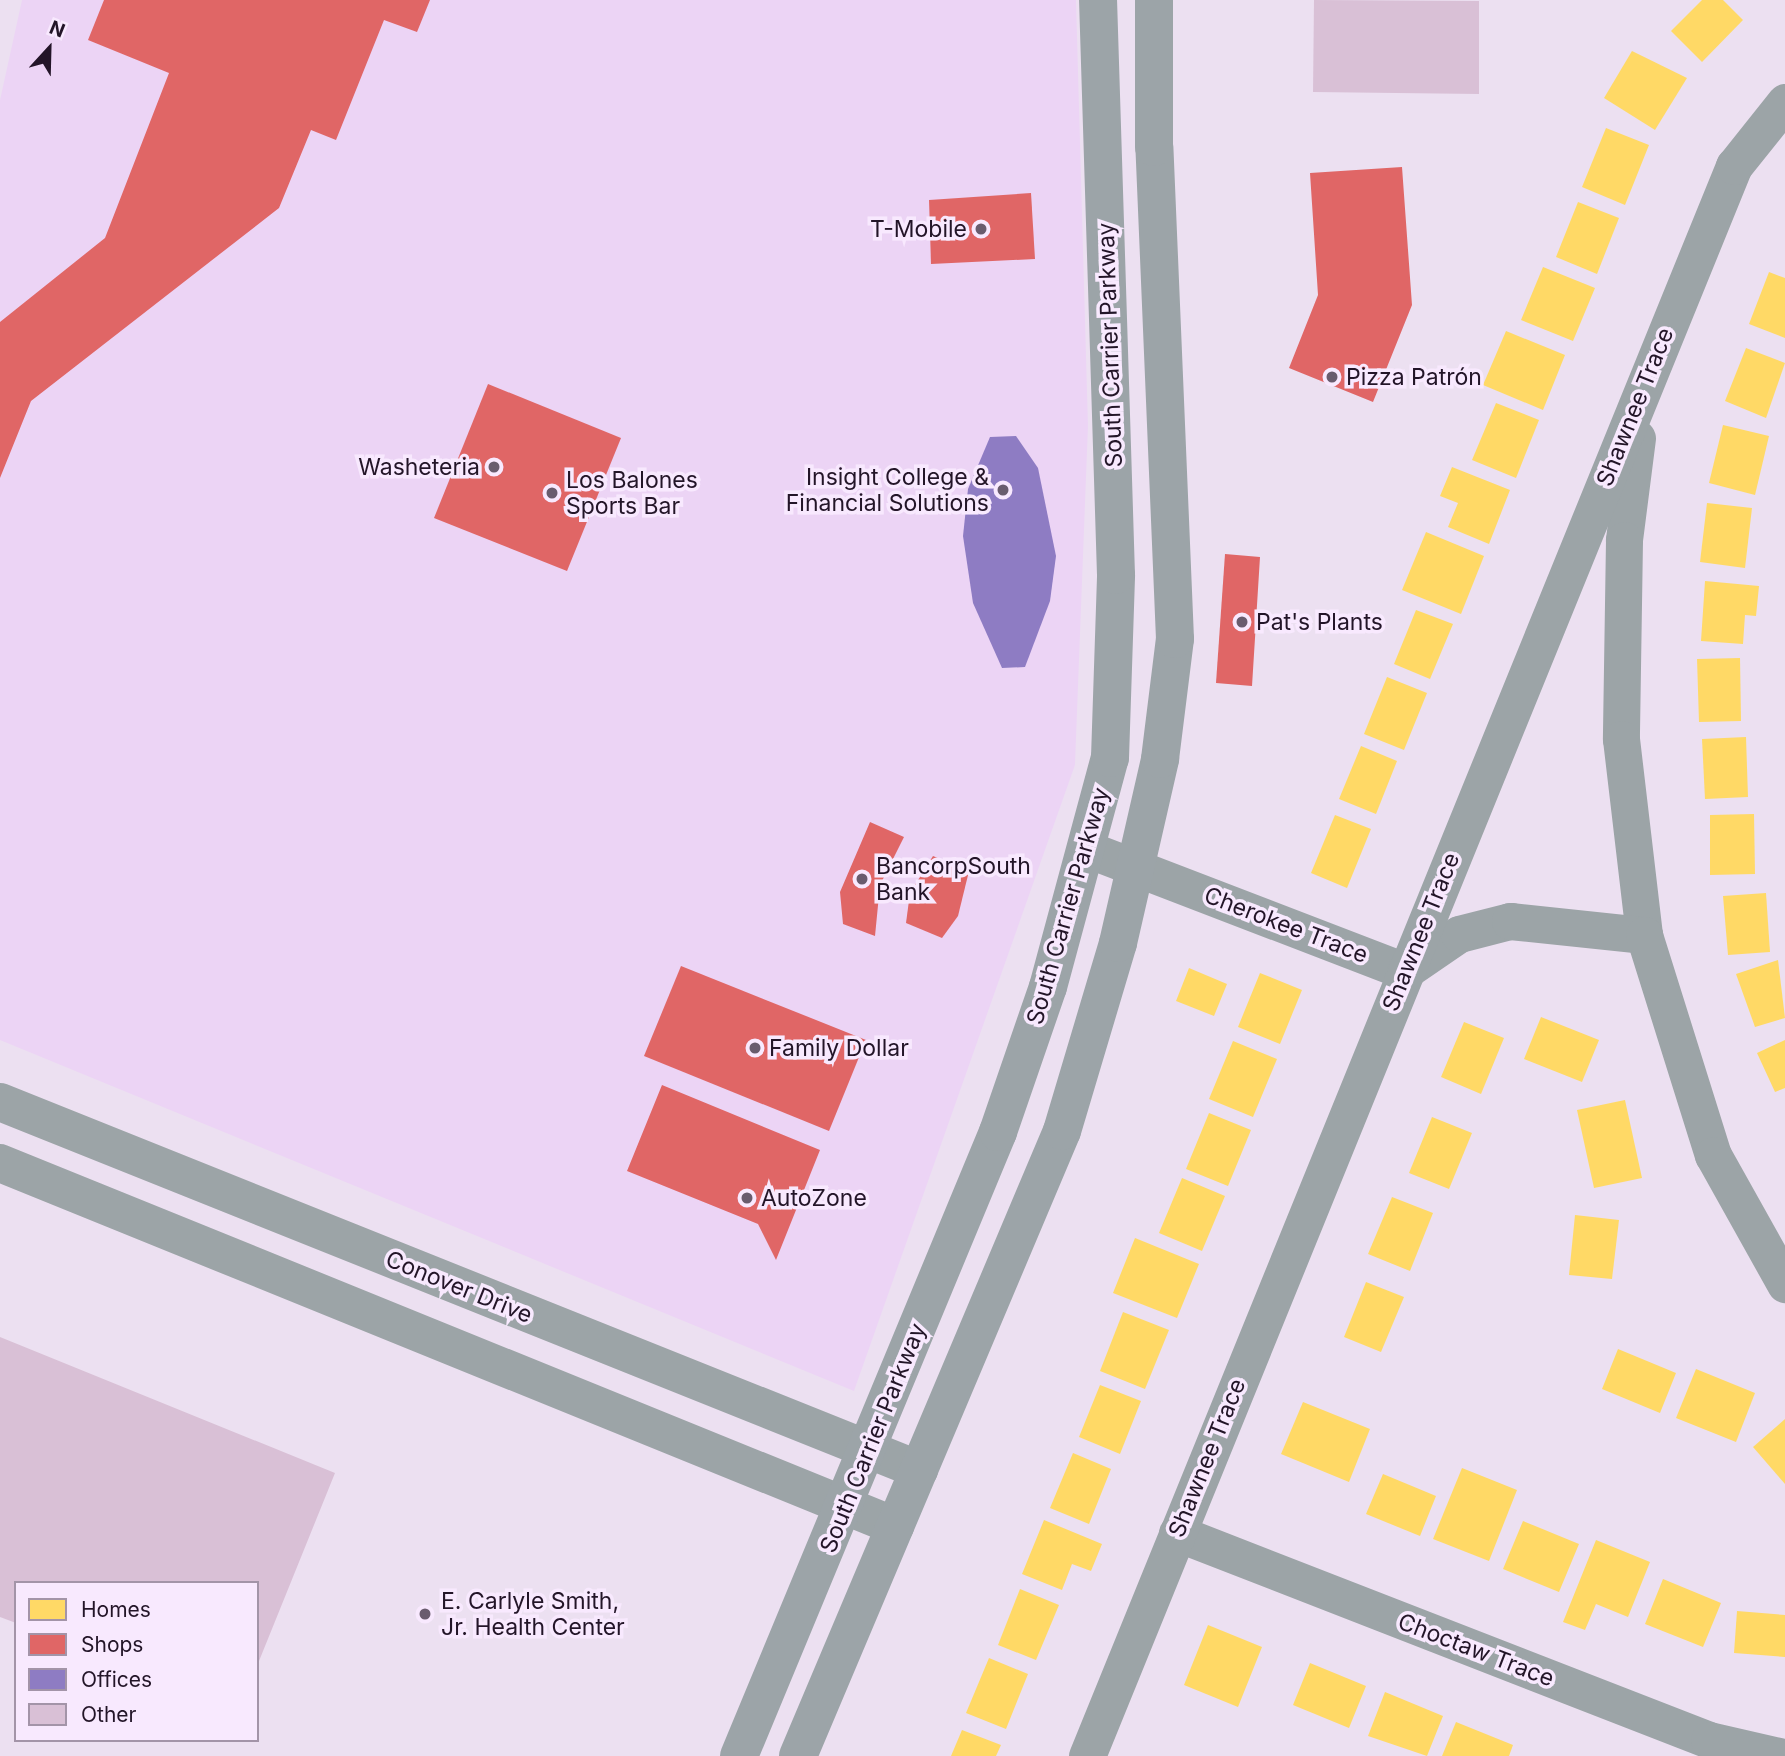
<!DOCTYPE html>
<meta charset="utf-8">
<style>
body{margin:0}
#map{position:relative;width:1785px;height:1756px;overflow:hidden;background:#ece0f1;font-family:Inter,sans-serif}
div>[style]{position:absolute}
.built>*{inset:0;background:#ecd4f5}
.homes>*{inset:0;background:#ffd966}
.shops>*{inset:0;background:#e06666}
.offices>*{inset:0;background:#8e7cc3}
.building>*{inset:0;background:#d9c0d6}
.minor>*{height:37px;margin:-18.5px;padding:0 18.5px;transform-origin:18.5px;border-radius:18.5px;background:#9ca4a7}
.tertiary>*{height:38px;margin:-19px;padding:0 19px;transform-origin:19px;border-radius:19px;background:#9ca4a7}
.secondary>*{height:38px;margin:-19px;padding:0 19px;transform-origin:19px;border-radius:19px;background:#9ca4a8}
.dots>*{width:19px;height:19px;translate:-50% -50%;box-sizing:border-box;border:4px solid #f8e9fe;border-radius:50%}
span{translate:-50% -50%;white-space:nowrap;text-align:center;line-height:1.15;-webkit-text-stroke:7px #f8e9fe;paint-order:stroke}
.poi-label{font-size:23px;color:#231528}
.right{translate:-100% -50%;text-align:right}
.left{translate:0 -50%;text-align:left}
.street-label{font-size:23px;color:#231528}
.legend{position:absolute;left:14px;top:1581px;width:245px;height:161px;box-sizing:border-box;background:#f8e9fe;border:2px solid #a394a8;margin:0;padding:9px 12px;list-style:none;font-size:21px;color:#231528}
.legend li{display:flex;align-items:center;gap:14px;height:35px}
.legend b{width:35px;border:2px solid #a394a8}
.north{position:absolute;left:14px;top:14px;width:70px;height:70px;-webkit-text-stroke:5px #f8e9fe;paint-order:stroke;rotate:22deg;font-size:19px;font-weight:700;line-height:28px;text-align:center;color:#231528}
.north::after{content:'';display:block;margin:auto;width:24px;height:32px;background:#231528;clip-path:polygon(50% 0,100% 100%,50% 72%,0 100%)}
</style>
<div id="map">
<div class="built">
<div style="clip-path:polygon(22px 0,1076px 0,1088px 426px,1075px 765px,854px 1391px,0 1040px,0 100px)"></div>
</div>
<div class="homes">
<div style="clip-path:polygon(1702px 0,1723px 0,1743px 20px,1702px 62px,1671px 31px)"></div>
<div style="clip-path:polygon(1632px 51px,1687px 78px,1655px 130px,1604px 98px)"></div>
<div style="clip-path:polygon(1606px 128px,1649px 145px,1625px 205px,1582px 187px)"></div>
<div style="clip-path:polygon(1578px 202px,1619px 218px,1597px 274px,1556px 257px)"></div>
<div style="clip-path:polygon(1543px 267px,1595px 288px,1573px 341px,1521px 320px)"></div>
<div style="clip-path:polygon(1769px 272px,1785px 278px,1785px 338px,1749px 324px)"></div>
<div style="clip-path:polygon(1506px 331px,1565px 355px,1543px 410px,1483px 385px)"></div>
<div style="clip-path:polygon(1746px 348px,1785px 363px,1766px 418px,1725px 401px)"></div>
<div style="clip-path:polygon(1496px 403px,1539px 420px,1516px 478px,1472px 460px)"></div>
<div style="clip-path:polygon(1723px 425px,1769px 436px,1755px 495px,1709px 483px)"></div>
<div style="clip-path:polygon(1452px 467px,1510px 490px,1489px 544px,1448px 527px,1458px 503px,1440px 496px)"></div>
<div style="clip-path:polygon(1707px 503px,1752px 508px,1745px 568px,1700px 562px)"></div>
<div style="clip-path:polygon(1426px 532px,1484px 556px,1461px 614px,1402px 590px)"></div>
<div style="clip-path:polygon(1705px 581px,1759px 586px,1756px 616px,1745px 615px,1743px 644px,1701px 641px)"></div>
<div style="clip-path:polygon(1416px 610px,1453px 624px,1430px 679px,1394px 664px)"></div>
<div style="clip-path:polygon(1740px 658px,1741px 721px,1699px 722px,1697px 659px)"></div>
<div style="clip-path:polygon(1387px 677px,1427px 693px,1404px 750px,1364px 734px)"></div>
<div style="clip-path:polygon(1746px 737px,1748px 797px,1705px 799px,1702px 739px)"></div>
<div style="clip-path:polygon(1361px 746px,1397px 761px,1376px 814px,1339px 799px)"></div>
<div style="clip-path:polygon(1754px 814px,1755px 874px,1710px 875px,1710px 815px)"></div>
<div style="clip-path:polygon(1335px 815px,1371px 829px,1347px 888px,1311px 873px)"></div>
<div style="clip-path:polygon(1766px 893px,1770px 952px,1728px 955px,1723px 896px)"></div>
<div style="clip-path:polygon(1778px 960px,1785px 1018px,1755px 1027px,1736px 974px)"></div>
<div style="clip-path:polygon(1189px 968px,1227px 984px,1214px 1016px,1176px 1001px)"></div>
<div style="clip-path:polygon(1260px 973px,1302px 990px,1280px 1044px,1238px 1027px)"></div>
<div style="clip-path:polygon(1541px 1017px,1599px 1040px,1582px 1082px,1524px 1059px)"></div>
<div style="clip-path:polygon(1464px 1022px,1504px 1038px,1481px 1094px,1441px 1077px)"></div>
<div style="clip-path:polygon(1785px 1040px,1785px 1088px,1775px 1092px,1757px 1053px)"></div>
<div style="clip-path:polygon(1233px 1041px,1277px 1059px,1253px 1117px,1209px 1099px)"></div>
<div style="clip-path:polygon(1625px 1100px,1642px 1178px,1594px 1188px,1577px 1110px)"></div>
<div style="clip-path:polygon(1209px 1113px,1251px 1130px,1228px 1186px,1186px 1169px)"></div>
<div style="clip-path:polygon(1432px 1117px,1472px 1133px,1449px 1189px,1409px 1173px)"></div>
<div style="clip-path:polygon(1182px 1178px,1225px 1196px,1202px 1251px,1159px 1233px)"></div>
<div style="clip-path:polygon(1392px 1197px,1433px 1213px,1410px 1271px,1368px 1254px)"></div>
<div style="clip-path:polygon(1575px 1215px,1619px 1220px,1612px 1279px,1569px 1275px)"></div>
<div style="clip-path:polygon(1135px 1238px,1199px 1264px,1177px 1318px,1113px 1293px)"></div>
<div style="clip-path:polygon(1366px 1282px,1404px 1297px,1381px 1352px,1344px 1337px)"></div>
<div style="clip-path:polygon(1123px 1312px,1169px 1330px,1145px 1389px,1100px 1371px)"></div>
<div style="clip-path:polygon(1618px 1349px,1676px 1373px,1660px 1413px,1602px 1389px)"></div>
<div style="clip-path:polygon(1696px 1369px,1755px 1393px,1736px 1442px,1676px 1418px)"></div>
<div style="clip-path:polygon(1100px 1385px,1141px 1401px,1120px 1454px,1079px 1437px)"></div>
<div style="clip-path:polygon(1303px 1402px,1370px 1429px,1349px 1482px,1281px 1454px)"></div>
<div style="clip-path:polygon(1785px 1419px,1785px 1484px,1753px 1447px)"></div>
<div style="clip-path:polygon(1073px 1453px,1111px 1469px,1089px 1524px,1050px 1508px)"></div>
<div style="clip-path:polygon(1462px 1468px,1517px 1490px,1489px 1561px,1433px 1539px)"></div>
<div style="clip-path:polygon(1383px 1474px,1436px 1496px,1420px 1536px,1366px 1514px)"></div>
<div style="clip-path:polygon(1044px 1520px,1102px 1544px,1091px 1571px,1072px 1564px,1062px 1590px,1022px 1574px)"></div>
<div style="clip-path:polygon(1523px 1521px,1579px 1544px,1559px 1592px,1503px 1569px)"></div>
<div style="clip-path:polygon(1596px 1540px,1650px 1562px,1628px 1617px,1596px 1604px,1585px 1630px,1563px 1622px)"></div>
<div style="clip-path:polygon(1663px 1579px,1721px 1603px,1703px 1647px,1645px 1624px)"></div>
<div style="clip-path:polygon(1020px 1589px,1059px 1605px,1036px 1660px,998px 1645px)"></div>
<div style="clip-path:polygon(1737px 1611px,1785px 1615px,1785px 1657px,1734px 1653px)"></div>
<div style="clip-path:polygon(1208px 1625px,1262px 1647px,1238px 1707px,1184px 1685px)"></div>
<div style="clip-path:polygon(989px 1658px,1028px 1674px,1006px 1729px,966px 1713px)"></div>
<div style="clip-path:polygon(1310px 1663px,1366px 1686px,1349px 1728px,1293px 1705px)"></div>
<div style="clip-path:polygon(1385px 1692px,1443px 1716px,1427px 1756px,1368px 1736px)"></div>
<div style="clip-path:polygon(1456px 1722px,1513px 1745px,1509px 1756px,1442px 1756px)"></div>
<div style="clip-path:polygon(962px 1730px,1001px 1745px,996px 1756px,951px 1756px)"></div>
</div>
<div class="shops">
<div style="clip-path:polygon(104px 0,430px 0,417px 32px,384px 20px,336px 140px,311px 130px,279px 208px,31px 401px,0 478px,0 322px,105px 238px,169px 73px,88px 40px)"></div>
<div style="clip-path:polygon(1402px 167px,1412px 305px,1373px 402px,1289px 368px,1318px 295px,1310px 173px)"></div>
<div style="clip-path:polygon(1031px 193px,1035px 259px,931px 264px,929px 200px)"></div>
<div style="clip-path:polygon(488px 384px,621px 438px,567px 571px,434px 518px)"></div>
<div style="clip-path:polygon(1225px 554px,1260px 557px,1252px 686px,1216px 683px)"></div>
<div style="clip-path:polygon(870px 822px,904px 837px,880px 885px,875px 936px,843px 924px,840px 892px)"></div>
<div style="clip-path:polygon(933px 856px,969px 871px,958px 916px,942px 938px,906px 923px,910px 893px)"></div>
<div style="clip-path:polygon(681px 966px,866px 1040px,829px 1131px,644px 1056px)"></div>
<div style="clip-path:polygon(662px 1085px,820px 1150px,776px 1260px,758px 1224px,627px 1171px)"></div>
</div>
<div class="offices">
<div style="clip-path:polygon(1016px 436px,1038px 468px,1056px 556px,1050px 601px,1025px 667px,1002px 668px,973px 603px,963px 536px,968px 489px,990px 437px)"></div>
</div>
<div class="building">
<div style="clip-path:polygon(1314px 0,1479px 1px,1479px 94px,1313px 92px)"></div>
<div style="clip-path:polygon(0 1337px,335px 1473px,257px 1666px,257px 1583px,16px 1583px,16px 1623px,0 1617px)"></div>
</div>
<div class="minor">
<div style="left:1637px;top:438px;width:103px;rotate:97.3deg"></div>
<div style="left:1624px;top:540px;width:199px;rotate:90.9deg"></div>
<div style="left:1621px;top:739px;width:197px;rotate:83.3deg"></div>
<div style="left:1087px;top:849px;width:341px;rotate:21deg"></div>
<div style="left:1405px;top:971px;width:65px;rotate:-34.4deg"></div>
<div style="left:1459px;top:934px;width:53px;rotate:-14.3deg"></div>
<div style="left:1510px;top:921px;width:135px;rotate:6deg"></div>
<div style="left:1644px;top:935px;width:231px;rotate:72.6deg"></div>
<div style="left:1713px;top:1155px;width:148px;rotate:60.8deg"></div>
<div style="left:1177px;top:1533px;width:571px;rotate:21.26deg"></div>
<div style="left:1709px;top:1740px;width:72px;rotate:12.9deg"></div>
<div style="left:1087px;top:1756px;width:1717px;rotate:-67.86deg"></div>
<div style="left:1734px;top:166px;width:82px;rotate:-51.4deg"></div>
</div>
<div class="tertiary">
<div style="left:0;top:1102px;width:990px;rotate:21.82deg"></div>
<div style="left:0;top:1163px;width:966px;rotate:22.08deg"></div>
</div>
<div class="secondary">
<div style="left:739px;top:1756px;width:676px;rotate:-67.46deg"></div>
<div style="left:998px;top:1132px;width:153px;rotate:-71deg"></div>
<div style="left:1048px;top:987px;width:237px;rotate:-74.9deg"></div>
<div style="left:1110px;top:758px;width:183px;rotate:-88.1deg"></div>
<div style="left:1116px;top:575px;width:575px;rotate:-91.79deg"></div>
<div style="left:798px;top:1756px;width:678px;rotate:-67.1deg"></div>
<div style="left:1062px;top:1131px;width:196px;rotate:-73.4deg"></div>
<div style="left:1118px;top:943px;width:189px;rotate:-77.1deg"></div>
<div style="left:1160px;top:759px;width:121px;rotate:-82.9deg"></div>
<div style="left:1175px;top:639px;width:492px;rotate:-92.4deg"></div>
<div style="left:1154px;top:147px;width:147px;rotate:-90deg"></div>
</div>
<div class="dots">
<div style="left:981px;top:229px;background:#695c6e"></div>
<div style="left:1332px;top:377px;background:#695c6e"></div>
<div style="left:494px;top:467px;background:#695c6e"></div>
<div style="left:1003px;top:490px;background:#695c6e"></div>
<div style="left:552px;top:493px;background:#695c6e"></div>
<div style="left:1242px;top:622px;background:#695c6e"></div>
<div style="left:862px;top:879px;background:#695c6e"></div>
<div style="left:755px;top:1048px;background:#695c6e"></div>
<div style="left:747px;top:1198px;background:#695c6e"></div>
<div style="left:425px;top:1614px;background:#695c6e"></div>
</div>
<div class="poi-label">
<span class="right" style="left:967px;top:229px">T-Mobile</span>
<span class="left" style="left:1346px;top:377px">Pizza Patrón</span>
<span class="right" style="left:480px;top:467px">Washeteria</span>
<span class="right" style="left:989px;top:490px">Insight College &amp;<br>Financial Solutions</span>
<span class="left" style="left:566px;top:493px">Los Balones<br>Sports Bar</span>
<span class="left" style="left:1256px;top:622px">Pat's Plants</span>
<span class="left" style="left:876px;top:879px">BancorpSouth<br>Bank</span>
<span class="left" style="left:769px;top:1048px">Family Dollar</span>
<span class="left" style="left:761px;top:1198px">AutoZone</span>
<span class="left" style="left:441px;top:1614px">E. Carlyle Smith,<br>Jr. Health Center</span>
</div>
<div class="street-label">
<span style="left:1110px;top:345px;rotate:-92deg">South Carrier Parkway</span>
<span style="left:1635px;top:407px;rotate:-68deg">Shawnee Trace</span>
<span style="left:1068px;top:906px;rotate:-74deg">South Carrier Parkway</span>
<span style="left:1286px;top:925px;rotate:21deg">Cherokee Trace</span>
<span style="left:1421px;top:932px;rotate:-68deg">Shawnee Trace</span>
<span style="left:459px;top:1287px;rotate:22deg">Conover Drive</span>
<span style="left:873px;top:1438px;rotate:-68deg">South Carrier Parkway</span>
<span style="left:1207px;top:1458px;rotate:-68deg">Shawnee Trace</span>
<span style="left:1476px;top:1650px;rotate:21deg">Choctaw Trace</span>
</div>
<ul class="legend">
<li><b style="height:19px;background:#ffd966"></b>Homes</li>
<li><b style="height:19px;background:#e06666"></b>Shops</li>
<li><b style="height:19px;background:#8e7cc3"></b>Offices</li>
<li><b style="height:19px;background:#d9c0d6"></b>Other</li>
</ul>
<div class="north">N</div>
</div>
